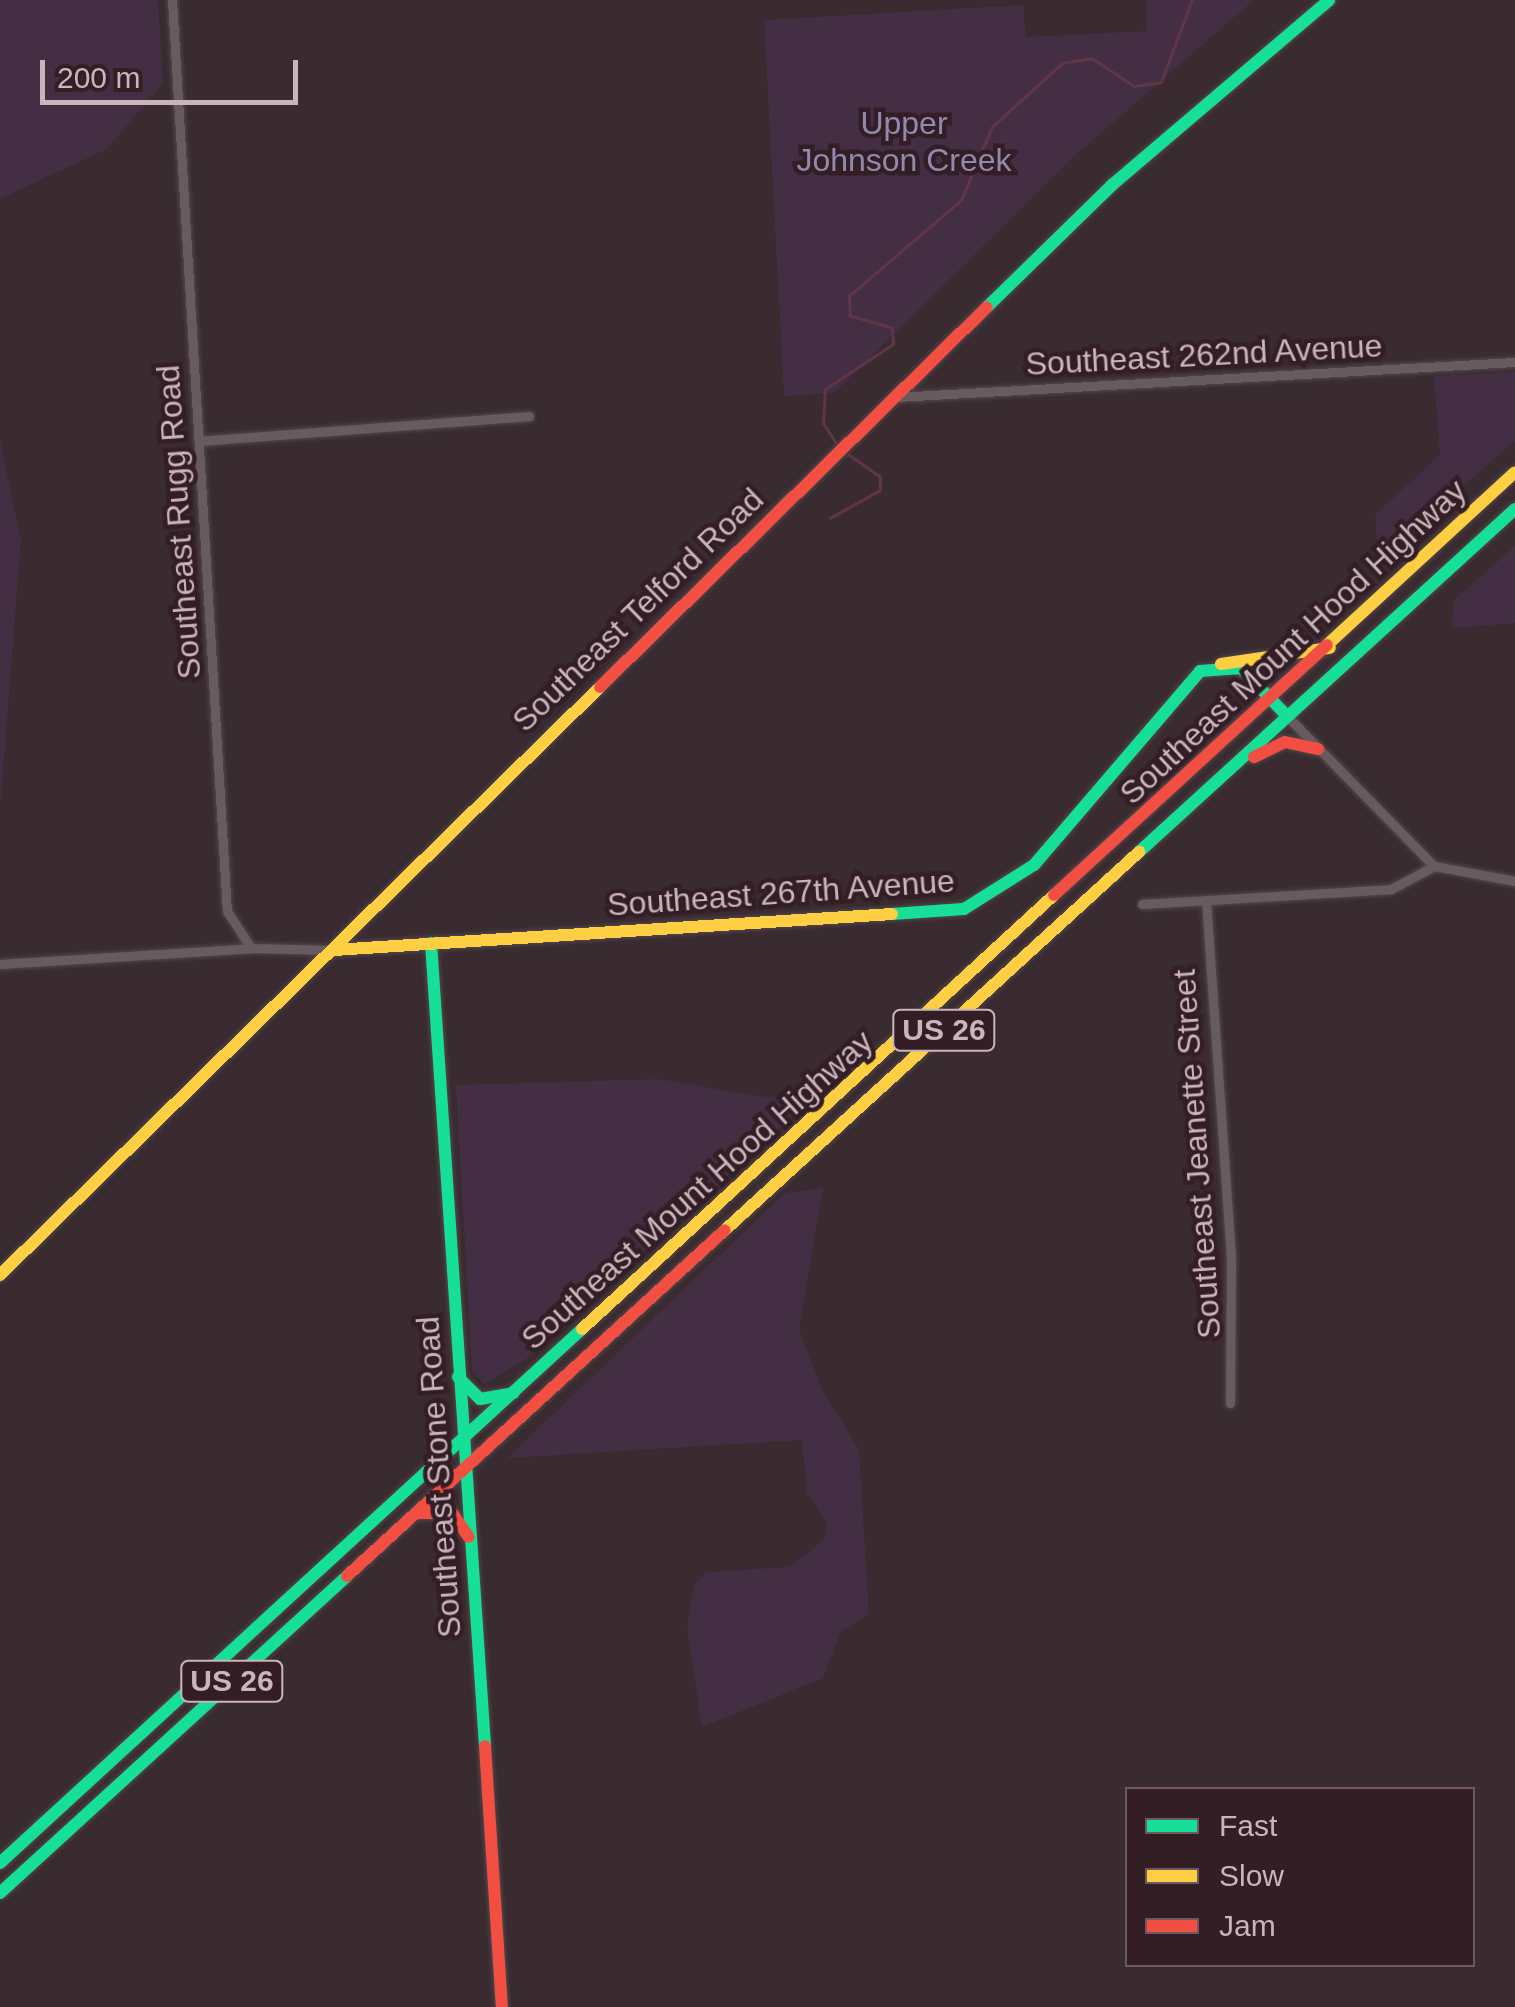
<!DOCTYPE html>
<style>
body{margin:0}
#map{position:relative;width:1515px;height:2007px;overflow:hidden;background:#392b30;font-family:Helvetica,sans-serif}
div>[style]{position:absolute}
.green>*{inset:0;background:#442e43}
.stream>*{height:2.5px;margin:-1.25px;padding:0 1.25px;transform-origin:1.25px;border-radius:1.25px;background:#603547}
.roads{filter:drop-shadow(0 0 2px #52474b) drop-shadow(0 0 2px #52474b)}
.street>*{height:9px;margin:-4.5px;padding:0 4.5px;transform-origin:4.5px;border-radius:4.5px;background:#675b5f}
.fast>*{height:12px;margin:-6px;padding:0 6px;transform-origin:6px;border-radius:6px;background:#16e098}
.slow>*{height:12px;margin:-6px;padding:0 6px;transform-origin:6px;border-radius:6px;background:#ffcf43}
.jam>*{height:12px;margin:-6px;padding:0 6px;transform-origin:6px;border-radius:6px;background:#f24e42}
span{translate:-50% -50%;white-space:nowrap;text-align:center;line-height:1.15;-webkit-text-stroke:9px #341e26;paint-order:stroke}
.shield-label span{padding:2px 8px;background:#341e26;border:2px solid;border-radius:8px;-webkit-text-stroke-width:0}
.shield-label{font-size:30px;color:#cab5bd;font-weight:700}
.park-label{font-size:32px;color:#9289ae}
.street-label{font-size:32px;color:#cab5bd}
.legend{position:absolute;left:1125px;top:1787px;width:350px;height:180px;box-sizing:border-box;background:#341e26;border:2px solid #705a62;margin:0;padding:12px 18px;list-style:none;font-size:30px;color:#cab5bd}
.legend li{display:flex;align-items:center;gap:20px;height:50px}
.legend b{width:50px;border:2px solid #705a62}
.scale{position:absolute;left:40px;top:60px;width:258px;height:45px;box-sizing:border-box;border:5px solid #cab5bd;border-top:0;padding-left:12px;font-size:30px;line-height:35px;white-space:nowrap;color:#cab5bd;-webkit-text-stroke:8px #341e26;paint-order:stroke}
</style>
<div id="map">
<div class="green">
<div style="clip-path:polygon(0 0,158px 0,163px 83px,107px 149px,0 199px)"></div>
<div style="clip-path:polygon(1146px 0,1254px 0,1077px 154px,834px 393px,784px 396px,764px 20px,1023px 5px,1026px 37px,1147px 31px)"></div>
<div style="clip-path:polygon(1515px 372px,1515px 441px,1378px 561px,1375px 515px,1440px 455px,1434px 376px)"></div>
<div style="clip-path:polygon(0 440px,21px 540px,0 809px)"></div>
<div style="clip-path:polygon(1515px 546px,1515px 623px,1452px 628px,1453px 601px)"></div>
<div style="clip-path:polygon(659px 1079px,806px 1104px,525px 1360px,484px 1384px,472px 1370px,456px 1085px)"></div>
<div style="clip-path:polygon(823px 1188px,799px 1329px,822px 1390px,859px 1449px,869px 1614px,840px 1632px,823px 1678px,702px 1727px,687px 1627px,694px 1585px,707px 1572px,789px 1567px,825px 1539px,826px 1522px,807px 1492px,802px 1440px,507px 1458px,785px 1193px)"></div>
</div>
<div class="stream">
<div style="left:836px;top:443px;width:23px;rotate:-124deg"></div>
<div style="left:823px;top:424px;width:35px;rotate:-87deg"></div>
<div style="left:825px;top:389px;width:82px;rotate:-33.5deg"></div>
<div style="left:893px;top:344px;width:16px;rotate:-94deg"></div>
<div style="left:892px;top:328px;width:44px;rotate:-164.1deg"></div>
<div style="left:850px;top:316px;width:20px;rotate:-93deg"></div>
<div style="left:849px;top:296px;width:148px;rotate:-40.6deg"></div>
<div style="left:961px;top:200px;width:79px;rotate:-67deg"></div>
<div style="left:992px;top:127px;width:95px;rotate:-42.4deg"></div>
<div style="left:1062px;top:63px;width:30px;rotate:-9deg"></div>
<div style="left:1092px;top:58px;width:50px;rotate:33.7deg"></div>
<div style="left:1134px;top:86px;width:27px;rotate:-8deg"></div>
<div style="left:1161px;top:82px;width:88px;rotate:-69.3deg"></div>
<div style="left:830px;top:518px;width:57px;rotate:-29.2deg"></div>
<div style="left:880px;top:490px;width:13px;rotate:-90deg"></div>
<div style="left:880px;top:477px;width:38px;rotate:-145deg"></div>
</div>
<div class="roads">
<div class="street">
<div style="left:172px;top:0;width:913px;rotate:86.55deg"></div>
<div style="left:227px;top:911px;width:44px;rotate:57deg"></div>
<div style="left:251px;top:948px;width:83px;rotate:1.4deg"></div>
<div style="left:896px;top:397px;width:620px;rotate:-3.24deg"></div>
<div style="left:199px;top:441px;width:331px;rotate:-4.3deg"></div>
<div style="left:1288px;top:717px;width:209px;rotate:45.6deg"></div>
<div style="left:1434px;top:866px;width:82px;rotate:10.5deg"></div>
<div style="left:1206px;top:900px;width:362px;rotate:86deg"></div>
<div style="left:1231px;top:1261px;width:142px;rotate:90.4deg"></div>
<div style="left:1142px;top:904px;width:249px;rotate:-3.4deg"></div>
<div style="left:1391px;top:889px;width:49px;rotate:-28.1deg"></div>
<div style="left:0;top:964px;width:252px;rotate:-3.6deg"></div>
</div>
<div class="fast">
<div style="left:987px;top:307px;width:175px;rotate:-44.3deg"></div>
<div style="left:1112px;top:185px;width:285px;rotate:-40.4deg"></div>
<div style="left:1139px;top:852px;width:509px;rotate:-42.37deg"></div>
<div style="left:892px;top:914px;width:72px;rotate:-4deg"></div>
<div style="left:964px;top:909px;width:83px;rotate:-32.2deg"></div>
<div style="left:1034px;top:865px;width:255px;rotate:-49.4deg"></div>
<div style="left:1200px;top:671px;width:41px;rotate:-4.2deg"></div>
<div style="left:1241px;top:668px;width:66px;rotate:46.2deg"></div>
<div style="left:431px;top:943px;width:805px;rotate:86.15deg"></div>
<div style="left:458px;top:1377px;width:31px;rotate:45deg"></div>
<div style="left:480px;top:1399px;width:34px;rotate:-10deg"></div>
<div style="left:0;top:1863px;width:790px;rotate:-42.54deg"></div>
<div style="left:0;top:1893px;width:470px;rotate:-42.4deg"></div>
</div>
<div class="slow">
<div style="left:1327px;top:645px;width:255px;rotate:-42.6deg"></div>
<div style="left:1221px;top:664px;width:110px;rotate:-8.4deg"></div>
<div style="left:334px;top:950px;width:559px;rotate:-3.69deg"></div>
<div style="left:725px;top:1230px;width:561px;rotate:-42.4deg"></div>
<div style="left:0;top:1275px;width:840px;rotate:-44.42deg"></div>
<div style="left:582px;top:1329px;width:641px;rotate:-42.6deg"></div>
</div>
<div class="jam">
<div style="left:600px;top:687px;width:542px;rotate:-44.48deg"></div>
<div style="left:1254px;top:757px;width:34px;rotate:-26deg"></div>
<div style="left:1285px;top:742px;width:34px;rotate:12deg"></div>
<div style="left:1054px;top:895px;width:370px;rotate:-42.5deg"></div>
<div style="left:420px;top:1513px;width:32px"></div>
<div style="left:452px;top:1513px;width:29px;rotate:55deg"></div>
<div style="left:347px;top:1576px;width:512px;rotate:-42.47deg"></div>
<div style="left:485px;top:1746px;width:262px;rotate:86.3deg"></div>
</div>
</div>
<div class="shield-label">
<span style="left:944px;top:1030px">US 26</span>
<span style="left:232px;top:1681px">US 26</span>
</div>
<div class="park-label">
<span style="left:904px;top:142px">Upper<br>Johnson Creek</span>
</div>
<div class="street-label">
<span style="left:1204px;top:355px;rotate:-3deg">Southeast 262nd Avenue</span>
<span style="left:179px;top:522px;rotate:-94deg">Southeast Rugg Road</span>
<span style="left:638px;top:610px;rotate:-44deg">Southeast Telford Road</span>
<span style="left:1293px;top:642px;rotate:-43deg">Southeast Mount Hood Highway</span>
<span style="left:781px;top:893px;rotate:-4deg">Southeast 267th Avenue</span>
<span style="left:1197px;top:1154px;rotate:-94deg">Southeast Jeanette Street</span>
<span style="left:697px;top:1190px;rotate:-42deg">Southeast Mount Hood Highway</span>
<span style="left:439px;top:1477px;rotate:-94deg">Southeast Stone Road</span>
</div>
<ul class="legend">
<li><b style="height:12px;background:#16e098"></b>Fast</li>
<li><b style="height:12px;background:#ffcf43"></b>Slow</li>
<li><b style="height:12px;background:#f24e42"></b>Jam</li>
</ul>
<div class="scale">200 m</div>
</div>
